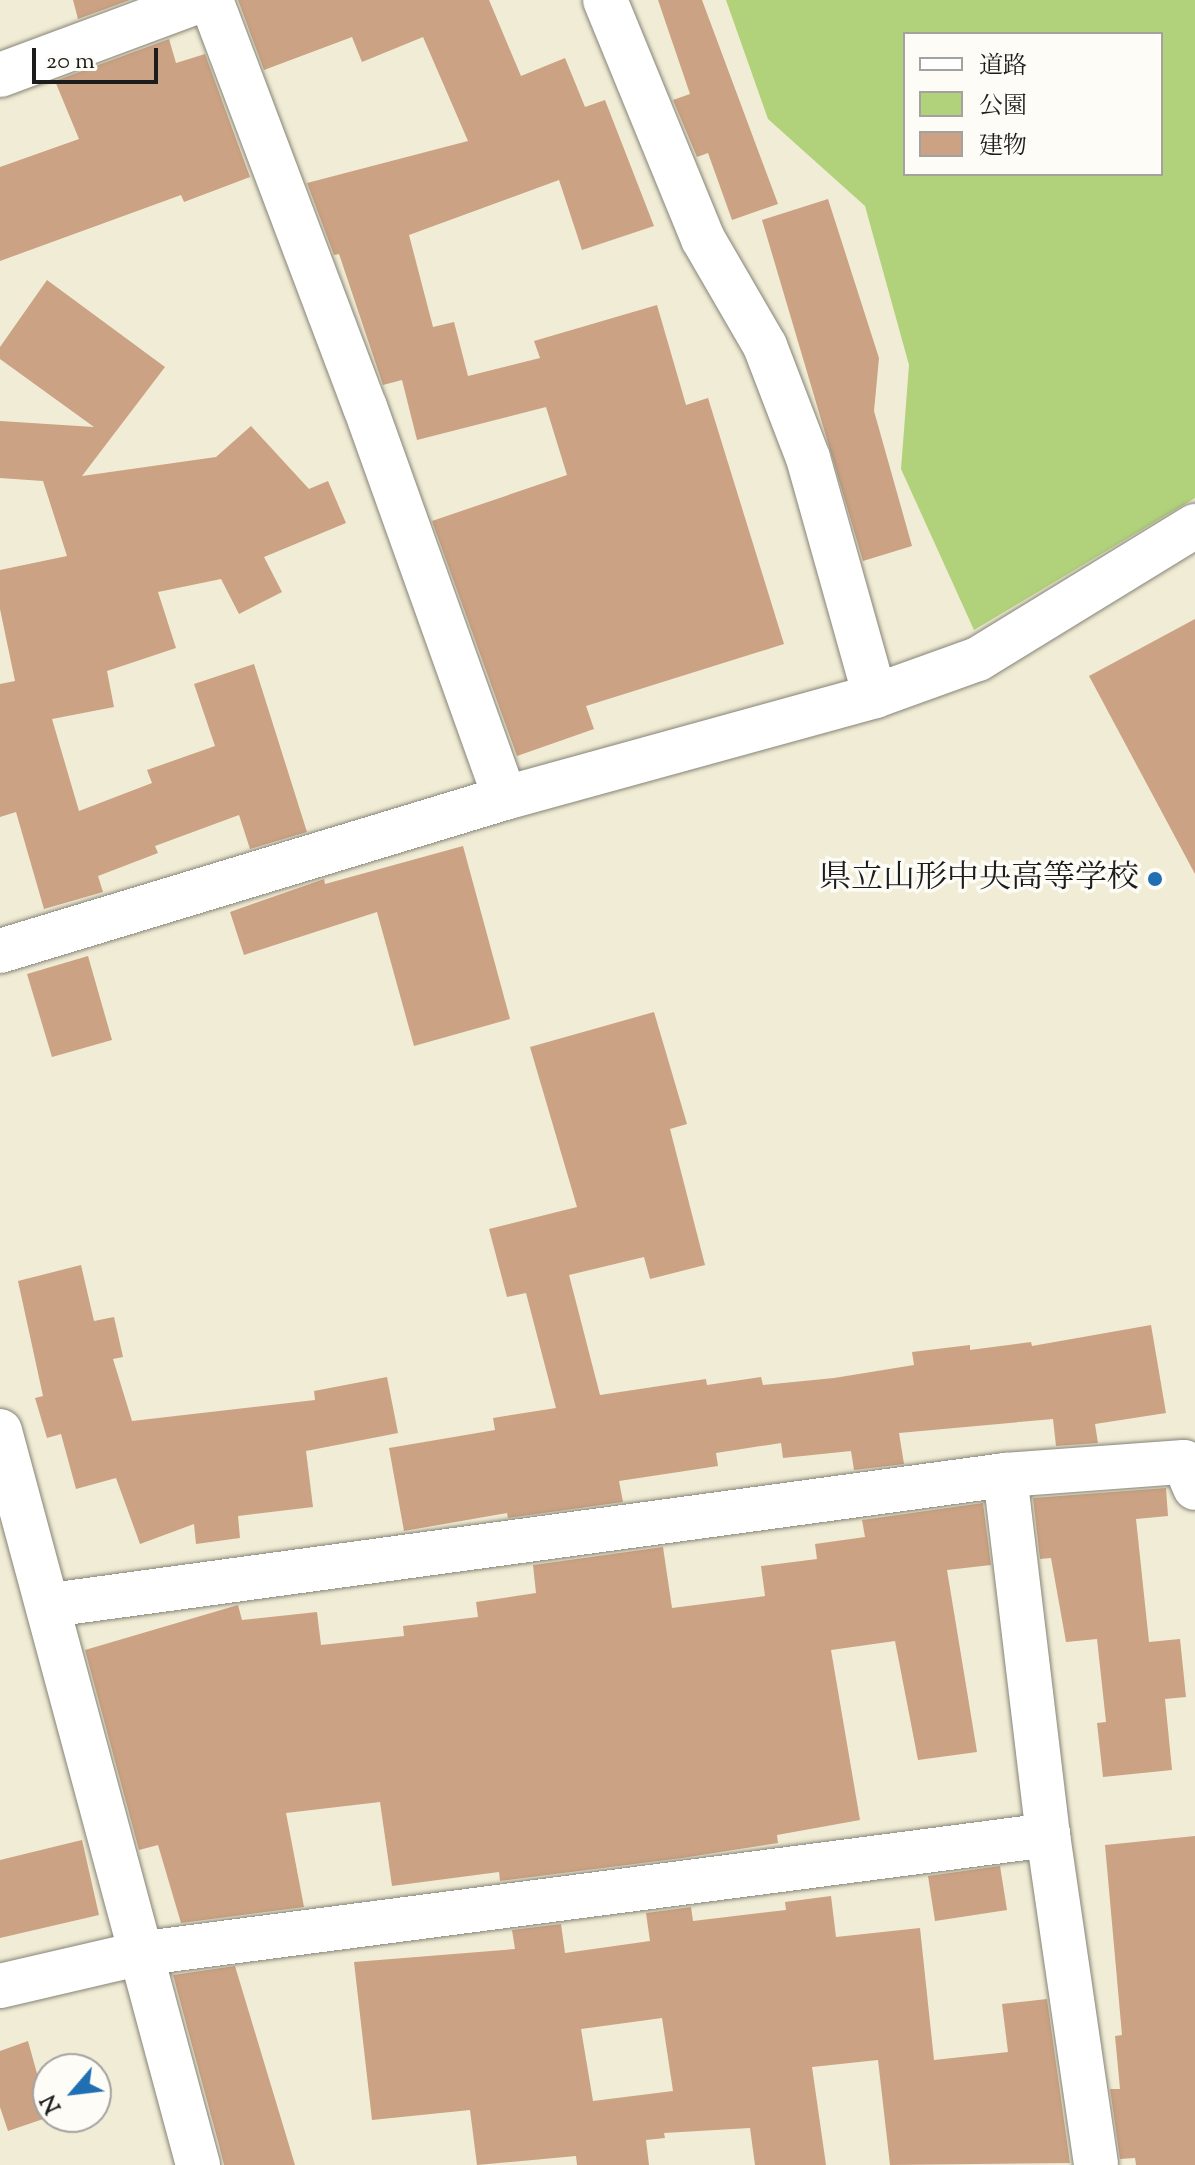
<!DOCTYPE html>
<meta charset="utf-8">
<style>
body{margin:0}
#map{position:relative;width:1195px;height:2165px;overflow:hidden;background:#f1ecd5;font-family:"Sorts Mill Goudy","Noto Serif JP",serif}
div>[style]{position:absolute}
.green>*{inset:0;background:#b1d27b}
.building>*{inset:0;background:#cba283}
.roads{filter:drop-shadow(0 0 2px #868478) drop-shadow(0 0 2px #868478)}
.minor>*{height:44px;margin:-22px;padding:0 22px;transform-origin:22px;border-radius:22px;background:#fff}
.dots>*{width:22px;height:22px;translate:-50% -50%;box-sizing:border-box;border:4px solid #fdfcf7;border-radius:50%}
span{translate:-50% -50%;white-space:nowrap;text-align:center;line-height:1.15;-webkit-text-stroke:7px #fdfcf7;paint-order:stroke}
.poi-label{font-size:32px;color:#1c1c1c}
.right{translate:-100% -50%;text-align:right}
.legend{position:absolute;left:903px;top:32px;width:260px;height:144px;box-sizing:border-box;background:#fdfcf7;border:2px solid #a3a29f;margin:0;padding:10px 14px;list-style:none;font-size:24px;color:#1c1c1c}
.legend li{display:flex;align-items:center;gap:16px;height:40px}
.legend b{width:40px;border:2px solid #a3a29f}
.north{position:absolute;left:32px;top:2053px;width:80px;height:80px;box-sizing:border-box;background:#fdfcf7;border:2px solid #a3a29f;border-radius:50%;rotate:242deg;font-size:22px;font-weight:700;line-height:32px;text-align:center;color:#1c1c1c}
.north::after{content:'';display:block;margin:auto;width:28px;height:36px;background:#1f6fb2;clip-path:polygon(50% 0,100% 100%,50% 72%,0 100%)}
.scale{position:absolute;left:32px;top:48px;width:126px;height:36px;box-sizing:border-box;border:4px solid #1c1c1c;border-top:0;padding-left:10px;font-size:24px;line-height:28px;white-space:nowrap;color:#1c1c1c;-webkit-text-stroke:6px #fdfcf7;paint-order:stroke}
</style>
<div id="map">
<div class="green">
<div style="clip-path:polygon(evenodd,726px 0,1195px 0,1195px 498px,974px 630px,901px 469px,909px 365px,865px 206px,768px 119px,726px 0,905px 34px,1161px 34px,1161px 174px,905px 174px,905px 34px)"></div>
</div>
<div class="building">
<div style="clip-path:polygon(73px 0,130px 0,78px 19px)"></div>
<div style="clip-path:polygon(238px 0,489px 0,521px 76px,565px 58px,585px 107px,605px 100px,654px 226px,582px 250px,559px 180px,409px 235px,433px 327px,454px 322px,468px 376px,540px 358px,534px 341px,657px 305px,686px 405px,708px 398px,784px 644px,586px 706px,594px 729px,517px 756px,432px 521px,567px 475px,546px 407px,417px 440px,402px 380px,383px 385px,339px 254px,334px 255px,307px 183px,468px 141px,423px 37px,362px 62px,352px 37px,264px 70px)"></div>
<div style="clip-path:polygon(658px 0,702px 0,778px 204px,732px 220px,708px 153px,697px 157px,673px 100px,690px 94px)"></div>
<div style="clip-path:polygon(169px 39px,176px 63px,205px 54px,250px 177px,184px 202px,181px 195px,0 261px,0 167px,79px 139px,55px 81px)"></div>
<div style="clip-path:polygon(828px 199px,879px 358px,874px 411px,912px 546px,863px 561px,762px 220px)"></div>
<div style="clip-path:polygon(47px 280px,165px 367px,82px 476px,216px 457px,251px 426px,309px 489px,328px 481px,346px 523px,264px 557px,282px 592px,239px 614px,221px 579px,158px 592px,176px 648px,107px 671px,114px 707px,52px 719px,79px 811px,152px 783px,147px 770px,215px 746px,194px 684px,254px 664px,307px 832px,250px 849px,239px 815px,155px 846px,158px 853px,98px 876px,103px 892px,44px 909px,16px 812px,0 817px,0 684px,15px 681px,0 609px,0 570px,67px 556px,43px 481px,0 478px,0 421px,94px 427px,0 359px,0 347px)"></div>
<div style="clip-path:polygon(1195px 619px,1195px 874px,1089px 676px)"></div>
<div style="clip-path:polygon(463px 846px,510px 1019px,414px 1046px,377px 912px,244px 955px,230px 912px,324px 879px,325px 884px)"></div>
<div style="clip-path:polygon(88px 956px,112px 1040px,52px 1057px,27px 974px)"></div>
<div style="clip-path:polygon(654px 1012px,687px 1124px,670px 1129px,705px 1265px,650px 1279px,644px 1257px,569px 1275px,600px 1395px,706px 1379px,707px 1385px,761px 1377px,763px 1385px,834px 1378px,914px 1365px,912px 1352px,970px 1345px,970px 1350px,1031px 1342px,1032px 1346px,1151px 1325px,1166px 1413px,1095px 1424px,1098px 1443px,1056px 1446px,1053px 1419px,899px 1433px,904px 1464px,854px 1470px,851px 1451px,783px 1458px,781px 1443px,716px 1453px,718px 1466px,619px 1481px,623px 1502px,508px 1518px,507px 1513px,404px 1531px,389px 1448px,495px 1430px,493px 1418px,556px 1408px,526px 1293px,507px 1297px,489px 1229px,577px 1207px,530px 1047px)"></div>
<div style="clip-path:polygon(81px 1265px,94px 1321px,114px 1317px,123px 1357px,113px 1359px,132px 1421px,315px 1400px,314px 1391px,387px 1377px,398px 1433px,306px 1451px,313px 1507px,238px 1516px,240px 1538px,196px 1544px,194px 1524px,140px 1544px,116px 1478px,76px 1489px,61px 1434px,47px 1438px,35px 1398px,43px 1396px,18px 1281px)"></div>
<div style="clip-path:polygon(1166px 1488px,1168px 1516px,1136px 1519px,1149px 1642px,1180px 1639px,1186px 1697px,1165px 1699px,1172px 1770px,1103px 1777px,1097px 1723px,1106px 1722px,1097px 1639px,1066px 1642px,1051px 1558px,1040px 1559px,1033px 1498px)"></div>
<div style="clip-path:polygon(983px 1503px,991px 1565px,947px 1570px,977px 1752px,918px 1760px,895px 1641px,831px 1650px,860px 1820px,777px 1835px,778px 1843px,682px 1858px,500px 1881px,499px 1872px,392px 1886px,380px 1802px,286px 1813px,304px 1907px,181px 1923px,158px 1845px,139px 1850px,85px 1650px,238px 1605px,242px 1620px,317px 1612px,321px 1645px,404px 1636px,403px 1626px,478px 1617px,476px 1602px,536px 1593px,533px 1565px,663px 1547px,672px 1608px,765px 1596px,761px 1566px,817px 1559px,815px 1544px,865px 1537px,862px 1520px)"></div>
<div style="clip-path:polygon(1195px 1836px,1195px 2165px,1136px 2165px,1135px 2158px,1120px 2159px,1110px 2089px,1120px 2089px,1115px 2036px,1122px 2035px,1105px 1845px)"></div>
<div style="clip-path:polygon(82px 1840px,99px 1915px,0 1938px,0 1860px)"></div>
<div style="clip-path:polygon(1000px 1866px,1007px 1910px,935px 1921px,928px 1876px)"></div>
<div style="clip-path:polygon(evenodd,831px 1896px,836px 1937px,920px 1928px,934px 2060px,1008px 2052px,1002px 2004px,1047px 1999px,1070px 2163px,890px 2165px,878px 2060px,812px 2067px,826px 2165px,755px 2165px,750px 2128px,664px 2133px,665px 2138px,646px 2140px,649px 2165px,577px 2165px,576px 2156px,477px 2165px,470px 2110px,372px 2120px,354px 1962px,515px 1949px,512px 1930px,561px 1924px,565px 1953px,650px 1941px,646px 1913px,691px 1907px,693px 1921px,786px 1910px,785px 1902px,831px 1896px,662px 2018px,673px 2091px,593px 2101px,581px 2029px,662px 2018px)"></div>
<div style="clip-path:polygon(235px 1966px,295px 2165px,224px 2165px,219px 2145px,173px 1975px)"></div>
<div style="clip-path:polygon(28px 2041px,49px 2117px,8px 2131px,0 2107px,0 2051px)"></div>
</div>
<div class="roads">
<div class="minor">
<div style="left:211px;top:0;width:435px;rotate:69.3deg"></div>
<div style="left:365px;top:407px;width:415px;rotate:70.3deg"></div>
<div style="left:605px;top:0;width:258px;rotate:67.7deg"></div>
<div style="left:703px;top:239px;width:124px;rotate:59.9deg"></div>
<div style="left:765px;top:346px;width:120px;rotate:69deg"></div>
<div style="left:808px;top:458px;width:247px;rotate:74.3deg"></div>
<div style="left:0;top:75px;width:215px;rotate:-20.4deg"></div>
<div style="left:0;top:951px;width:528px;rotate:-16.86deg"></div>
<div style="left:505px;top:798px;width:384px;rotate:-15.4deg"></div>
<div style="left:875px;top:696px;width:109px;rotate:-19.8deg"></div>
<div style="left:978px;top:659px;width:255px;rotate:-31.5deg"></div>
<div style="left:0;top:1431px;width:760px;rotate:74.9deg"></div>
<div style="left:1005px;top:1475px;width:363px;rotate:83.2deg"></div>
<div style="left:1048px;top:1835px;width:333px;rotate:81.7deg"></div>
<div style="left:51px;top:1605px;width:963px;rotate:-7.76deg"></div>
<div style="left:1005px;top:1475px;width:179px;rotate:-4.2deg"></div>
<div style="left:1184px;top:1462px;width:28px;rotate:67deg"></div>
<div style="left:0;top:1986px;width:142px;rotate:-13.1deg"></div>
<div style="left:138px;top:1954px;width:918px;rotate:-7.45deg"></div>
</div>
</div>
<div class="dots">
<div style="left:1155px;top:879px;background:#1f6fb2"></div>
</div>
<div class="poi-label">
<span class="right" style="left:1139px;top:879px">県立山形中央高等学校</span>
</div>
<ul class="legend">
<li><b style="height:10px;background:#fff"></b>道路</li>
<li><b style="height:22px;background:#b1d27b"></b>公園</li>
<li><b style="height:22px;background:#cba283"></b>建物</li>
</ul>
<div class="north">N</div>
<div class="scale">20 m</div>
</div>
